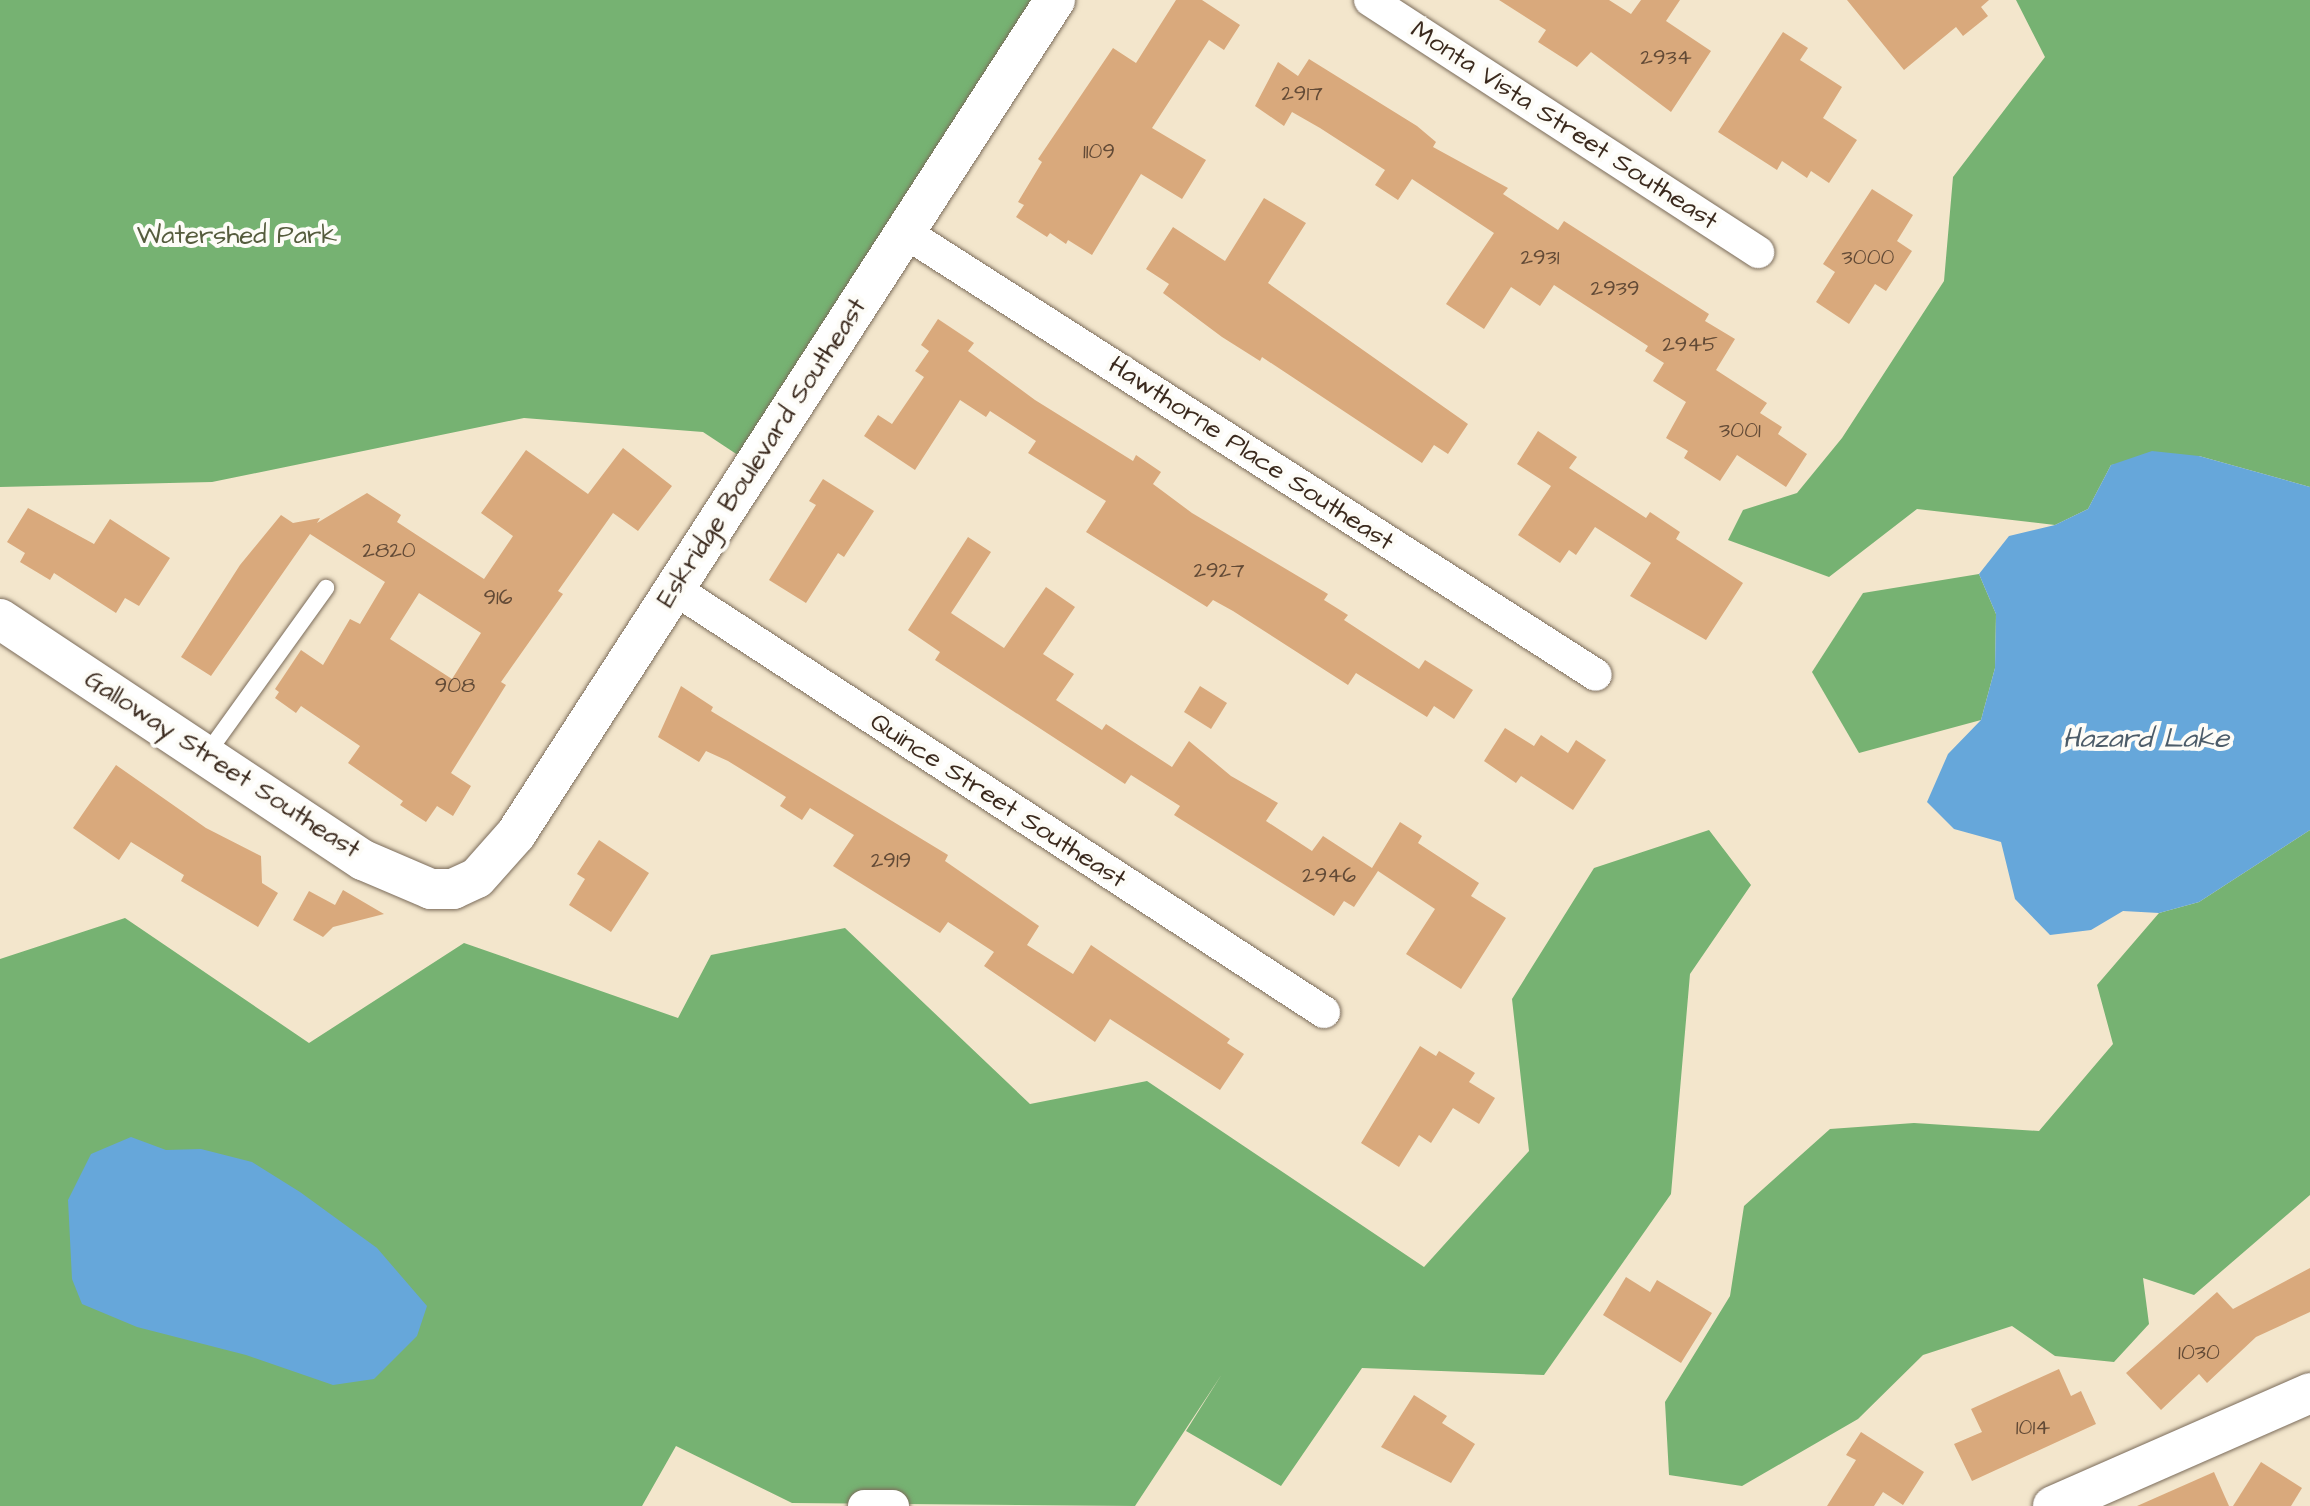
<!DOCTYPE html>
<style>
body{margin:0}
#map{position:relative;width:2310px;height:1506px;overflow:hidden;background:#f3e6cc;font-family:"Architects Daughter",sans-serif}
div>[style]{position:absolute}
.forest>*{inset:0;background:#76b272}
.water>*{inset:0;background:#66a7da}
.building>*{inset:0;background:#d9a97c}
.roads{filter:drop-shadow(0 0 2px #7b6c5b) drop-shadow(0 0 2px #7b6c5b)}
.service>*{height:16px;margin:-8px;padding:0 8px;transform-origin:8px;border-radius:8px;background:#fff}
.minor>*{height:32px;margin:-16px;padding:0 16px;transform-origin:16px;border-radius:16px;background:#fff}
.tertiary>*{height:40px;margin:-20px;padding:0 20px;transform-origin:20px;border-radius:20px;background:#fff}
span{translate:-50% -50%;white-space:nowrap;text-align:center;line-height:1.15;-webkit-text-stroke:8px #fdfcf7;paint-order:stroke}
.number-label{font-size:22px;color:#624a36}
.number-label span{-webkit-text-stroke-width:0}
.street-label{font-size:26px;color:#3b2a1e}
.park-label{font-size:26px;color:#555c3d}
.water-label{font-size:28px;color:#4c5c69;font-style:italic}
</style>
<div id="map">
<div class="forest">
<div style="clip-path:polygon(0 0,1052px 0,753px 465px,703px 432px,524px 418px,212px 482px,0 487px)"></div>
<div style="clip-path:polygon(2016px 0,2310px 0,2310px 487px,2199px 456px,2111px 465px,2088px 509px,2055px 525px,1917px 509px,1829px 577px,1728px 540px,1743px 510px,1797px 493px,1842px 438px,1944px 281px,1953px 177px,2045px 57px)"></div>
<div style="clip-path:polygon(1979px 574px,1996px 614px,1995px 668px,1981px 720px,1859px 753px,1812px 672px,1863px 593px)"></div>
<div style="clip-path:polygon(1709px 830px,1751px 885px,1690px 974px,1671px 1194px,1544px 1375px,1362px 1368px,1281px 1486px,1186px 1431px,1222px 1374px,1135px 1506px,792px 1503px,676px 1446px,642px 1506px,0 1506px,0 959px,125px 918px,309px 1043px,464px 943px,678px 1018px,711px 955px,845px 928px,1030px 1104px,1147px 1081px,1424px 1267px,1529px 1151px,1512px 999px,1594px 868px)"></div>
<div style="clip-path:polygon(2310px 830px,2310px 1195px,2194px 1295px,2143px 1278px,2149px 1324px,2114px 1362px,2055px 1356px,2012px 1326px,1923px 1355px,1858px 1419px,1742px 1486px,1669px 1475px,1665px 1402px,1730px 1296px,1744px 1206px,1830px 1129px,1914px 1123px,2039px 1131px,2113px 1044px,2097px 985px,2159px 913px,2199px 902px)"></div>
</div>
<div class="water">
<div style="clip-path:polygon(2152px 451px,2199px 456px,2310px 487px,2310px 830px,2199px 902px,2159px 913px,2123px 911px,2091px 930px,2050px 935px,2015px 899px,2001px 842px,1954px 829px,1927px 802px,1948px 754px,1981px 720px,1995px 668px,1996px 614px,1979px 574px,2009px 536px,2055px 525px,2088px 509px,2111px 465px)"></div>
<div style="clip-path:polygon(131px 1137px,166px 1150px,201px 1149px,252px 1162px,300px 1192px,377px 1248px,427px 1306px,417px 1336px,374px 1379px,333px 1385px,246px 1355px,137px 1327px,82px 1304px,72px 1279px,68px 1200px,91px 1154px)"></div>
</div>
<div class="building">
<div style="clip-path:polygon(1176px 0,1202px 0,1240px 25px,1224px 50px,1209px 40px,1152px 128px,1206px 160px,1182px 199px,1141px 174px,1092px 255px,1068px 240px,1066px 244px,1050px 233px,1047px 237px,1016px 217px,1024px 205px,1018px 202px,1042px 162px,1038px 159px,1113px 48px,1136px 63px)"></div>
<div style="clip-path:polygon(1499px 0,1609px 0,1631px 14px,1641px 0,1680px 0,1666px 21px,1711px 51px,1671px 112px,1591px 52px,1577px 67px,1538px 42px,1546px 30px)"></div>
<div style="clip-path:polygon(1847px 0,1989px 0,1981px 7px,1988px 16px,1963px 36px,1956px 27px,1904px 70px)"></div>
<div style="clip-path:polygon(1783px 32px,1808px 48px,1800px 60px,1842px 87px,1823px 118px,1857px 140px,1829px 183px,1811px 171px,1807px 178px,1782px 161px,1777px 170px,1718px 132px)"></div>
<div style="clip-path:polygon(1309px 59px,1417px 126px,1436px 142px,1433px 147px,1508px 188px,1503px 194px,1558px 230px,1564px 221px,1709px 314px,1705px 321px,1735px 339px,1716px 370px,1767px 403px,1760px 413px,1782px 427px,1778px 434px,1807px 454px,1786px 487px,1737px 455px,1720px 481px,1684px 458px,1688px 451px,1666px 438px,1686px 402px,1653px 381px,1664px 363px,1645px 351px,1648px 346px,1554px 285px,1540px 306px,1511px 287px,1484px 329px,1446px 304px,1494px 233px,1412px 179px,1398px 200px,1375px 185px,1385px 170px,1320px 128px,1292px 112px,1284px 126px,1255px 106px,1278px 62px,1298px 76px)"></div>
<div style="clip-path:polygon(1872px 189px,1913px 215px,1897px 241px,1912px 251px,1886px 291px,1875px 284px,1849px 324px,1816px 302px,1835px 272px,1823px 264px)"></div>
<div style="clip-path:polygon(1264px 198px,1306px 223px,1268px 283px,1468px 424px,1448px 454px,1434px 445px,1422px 463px,1262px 357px,1260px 361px,1222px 337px,1163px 293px,1169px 284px,1146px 269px,1173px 227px,1225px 261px)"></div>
<div style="clip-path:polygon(938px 319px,974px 343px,968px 351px,1035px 400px,1133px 461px,1136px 455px,1161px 472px,1153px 484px,1192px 513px,1328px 594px,1324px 600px,1348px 615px,1344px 620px,1419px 669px,1425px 660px,1473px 690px,1454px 719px,1434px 706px,1427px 717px,1356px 673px,1348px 685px,1233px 611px,1213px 600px,1207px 607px,1086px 532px,1106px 501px,1028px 453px,1036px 441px,990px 411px,986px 417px,960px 400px,915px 470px,864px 436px,878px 415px,892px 424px,924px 377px,915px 371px,929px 351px,921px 345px)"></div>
<div style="clip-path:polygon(1538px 431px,1577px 457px,1569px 468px,1646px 518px,1650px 512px,1680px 532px,1676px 539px,1743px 583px,1706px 640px,1630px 596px,1651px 563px,1595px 527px,1576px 555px,1569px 550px,1560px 563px,1518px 535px,1551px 486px,1517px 464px)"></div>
<div style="clip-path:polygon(evenodd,623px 448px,672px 486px,638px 531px,613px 513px,558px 591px,563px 594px,501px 682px,506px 685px,451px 773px,471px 786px,453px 816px,437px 806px,426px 822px,400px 805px,403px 801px,348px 763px,360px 746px,301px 706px,296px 713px,275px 698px,279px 692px,275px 689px,301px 650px,323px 665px,350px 619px,360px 624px,385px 582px,310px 534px,211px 676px,181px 657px,240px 565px,281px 515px,293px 523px,320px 518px,317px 523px,367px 493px,401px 515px,397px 522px,484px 579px,513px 536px,481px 513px,526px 450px,588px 494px,623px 448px,419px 593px,481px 633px,452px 679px,390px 639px,419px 593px)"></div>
<div style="clip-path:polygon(823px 479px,874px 511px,844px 557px,838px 553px,806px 603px,769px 580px,816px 505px,809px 501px)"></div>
<div style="clip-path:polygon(28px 508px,94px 544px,110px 519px,170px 558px,139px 606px,125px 598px,116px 613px,54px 573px,50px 580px,20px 562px,25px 553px,7px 542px)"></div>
<div style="clip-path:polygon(968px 537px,991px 552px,951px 613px,1004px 648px,1046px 587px,1075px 607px,1043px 654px,1074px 674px,1056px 700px,1102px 730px,1106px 724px,1172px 767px,1189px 741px,1231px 776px,1278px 803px,1266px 821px,1312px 851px,1323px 836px,1372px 868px,1400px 822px,1422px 836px,1418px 843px,1479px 883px,1471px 896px,1506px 918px,1461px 989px,1406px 954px,1435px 909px,1378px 871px,1354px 907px,1344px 901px,1334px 916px,1174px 815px,1180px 806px,1131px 775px,1125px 784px,935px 660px,940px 652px,908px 630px)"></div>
<div style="clip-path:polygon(681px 686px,713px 707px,711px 711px,948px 855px,945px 861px,1039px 926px,1027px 945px,1073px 974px,1091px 945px,1230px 1039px,1227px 1043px,1244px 1054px,1220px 1090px,1110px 1019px,1095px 1042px,984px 966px,994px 952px,948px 922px,940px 933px,833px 866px,854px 835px,810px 808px,802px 820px,780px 806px,786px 797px,728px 761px,706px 751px,699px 762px,658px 737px)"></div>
<div style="clip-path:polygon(1200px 686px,1227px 703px,1211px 729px,1184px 712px)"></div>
<div style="clip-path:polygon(1505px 728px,1534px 746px,1541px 735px,1568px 753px,1576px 740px,1606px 760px,1573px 810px,1521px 776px,1516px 783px,1484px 761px)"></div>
<div style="clip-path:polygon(116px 765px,206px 828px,261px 856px,262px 883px,278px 893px,258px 927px,181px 881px,184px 875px,131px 842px,119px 860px,73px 828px)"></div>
<div style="clip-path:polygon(599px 840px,649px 873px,611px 932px,569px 905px,585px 879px,577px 874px)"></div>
<div style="clip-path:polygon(343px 890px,384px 914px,333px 927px,323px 937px,293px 920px,309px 891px,335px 905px)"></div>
<div style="clip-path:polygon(1420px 1046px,1436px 1056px,1439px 1051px,1475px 1073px,1469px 1082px,1495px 1098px,1479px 1124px,1453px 1108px,1431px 1143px,1419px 1135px,1399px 1167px,1361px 1143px)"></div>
<div style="clip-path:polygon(2310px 1268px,2310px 1312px,2256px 1337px,2207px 1383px,2199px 1374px,2161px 1410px,2126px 1373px,2217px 1292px,2233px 1309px)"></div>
<div style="clip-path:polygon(1626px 1277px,1650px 1292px,1657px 1280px,1712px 1313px,1681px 1363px,1603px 1315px)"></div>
<div style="clip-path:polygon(2059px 1369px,2071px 1396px,2081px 1391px,2096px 1424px,1972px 1481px,1954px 1444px,1982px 1432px,1971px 1409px)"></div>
<div style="clip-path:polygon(1414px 1395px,1447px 1416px,1442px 1423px,1475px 1444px,1451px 1483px,1381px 1447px)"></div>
<div style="clip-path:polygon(1861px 1432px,1924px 1472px,1903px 1505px,1883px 1492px,1874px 1506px,1827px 1506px,1856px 1460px,1846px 1455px)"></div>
<div style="clip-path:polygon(2261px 1462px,2302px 1488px,2291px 1506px,2233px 1506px)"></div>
<div style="clip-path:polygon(2214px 1472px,2229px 1506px,2137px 1506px)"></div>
</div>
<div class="roads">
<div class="service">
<div style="left:206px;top:755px;width:206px;rotate:-54.3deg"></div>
</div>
<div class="minor">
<div style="left:1370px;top:0;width:463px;rotate:33deg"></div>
<div style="left:906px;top:233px;width:819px;rotate:32.64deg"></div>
<div style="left:673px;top:588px;width:777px;rotate:33.08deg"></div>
<div style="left:864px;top:1506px;width:29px"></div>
</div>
<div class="tertiary">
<div style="left:0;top:619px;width:436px;rotate:33.6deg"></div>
<div style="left:363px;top:860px;width:74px;rotate:23.1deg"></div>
<div style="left:431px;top:889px;width:22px"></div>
<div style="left:453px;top:889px;width:26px;rotate:-25deg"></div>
<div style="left:477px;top:878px;width:59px;rotate:-48.4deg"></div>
<div style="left:516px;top:834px;width:993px;rotate:-57.13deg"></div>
<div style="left:2053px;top:1506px;width:281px;rotate:-23.7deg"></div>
</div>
</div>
<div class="number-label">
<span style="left:1666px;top:58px">2934</span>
<span style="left:1302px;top:94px">2917</span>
<span style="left:1099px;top:152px">1109</span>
<span style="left:1540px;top:258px">2931</span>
<span style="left:1868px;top:258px">3000</span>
<span style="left:1615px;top:289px">2939</span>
<span style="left:1690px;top:345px">2945</span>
<span style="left:1740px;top:431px">3001</span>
<span style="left:389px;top:551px">2820</span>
<span style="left:1219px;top:571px">2927</span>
<span style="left:498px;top:598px">916</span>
<span style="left:455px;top:686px">908</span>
<span style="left:891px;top:861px">2919</span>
<span style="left:1329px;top:876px">2946</span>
<span style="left:2199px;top:1353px">1030</span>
<span style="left:2033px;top:1428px">1014</span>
</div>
<div class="street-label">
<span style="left:1564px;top:126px;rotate:33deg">Monta Vista Street Southeast</span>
<span style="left:762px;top:453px;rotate:-57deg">Eskridge Boulevard Southeast</span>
<span style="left:1251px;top:454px;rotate:33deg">Hawthorne Place Southeast</span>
<span style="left:222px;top:765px;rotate:33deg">Galloway Street Southeast</span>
<span style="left:998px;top:801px;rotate:33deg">Quince Street Southeast</span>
</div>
<div class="park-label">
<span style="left:237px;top:236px">Watershed Park</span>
</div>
<div class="water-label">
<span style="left:2146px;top:739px">Hazard Lake</span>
</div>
</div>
